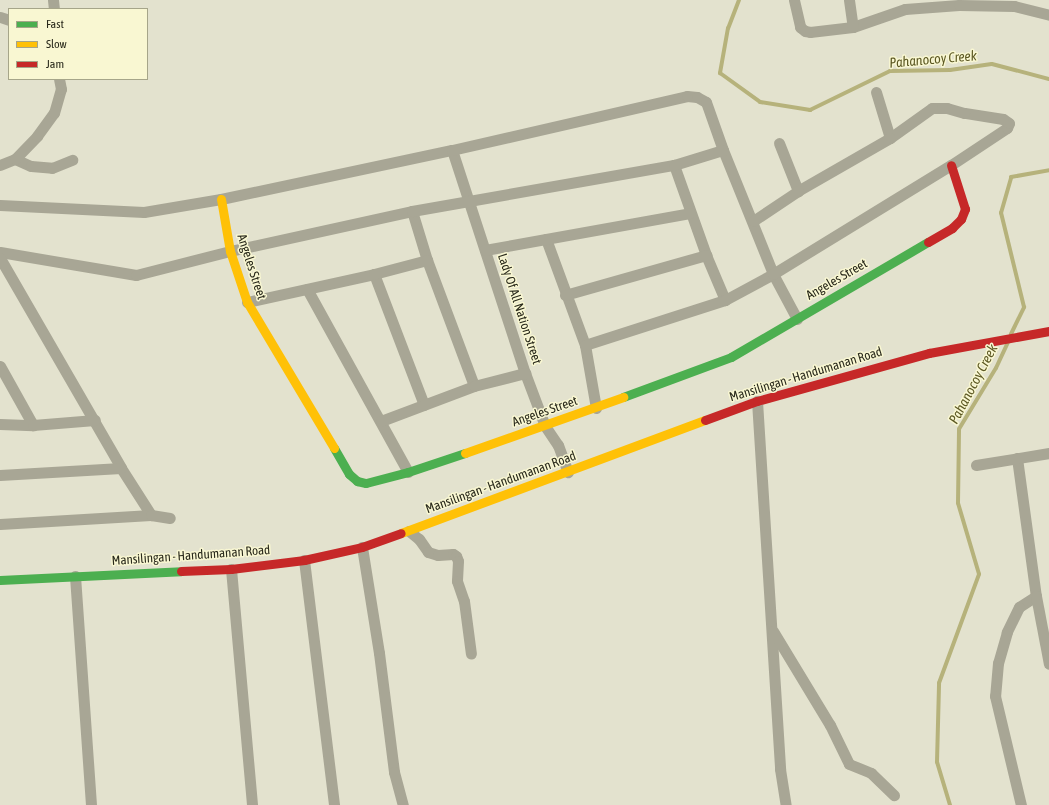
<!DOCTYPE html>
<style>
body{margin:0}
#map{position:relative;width:1049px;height:805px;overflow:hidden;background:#e3e2ce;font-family:"Asap Condensed",sans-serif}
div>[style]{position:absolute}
.stream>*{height:4px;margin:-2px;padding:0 2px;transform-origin:2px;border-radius:2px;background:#b6b27b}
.street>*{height:11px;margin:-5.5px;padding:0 5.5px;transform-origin:5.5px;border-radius:5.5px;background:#a8a695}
.fast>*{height:9px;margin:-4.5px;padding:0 4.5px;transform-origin:4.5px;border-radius:4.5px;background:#4caf50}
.slow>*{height:9px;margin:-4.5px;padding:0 4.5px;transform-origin:4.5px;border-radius:4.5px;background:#ffc107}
.jam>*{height:9px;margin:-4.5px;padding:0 4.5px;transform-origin:4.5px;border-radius:4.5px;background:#c62828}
span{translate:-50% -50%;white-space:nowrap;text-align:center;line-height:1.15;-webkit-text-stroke:3px #f9f7d2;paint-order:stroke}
.street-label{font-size:13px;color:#29291b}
.water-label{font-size:14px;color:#5c5823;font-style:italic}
.legend{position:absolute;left:8px;top:8px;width:140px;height:72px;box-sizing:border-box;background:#f9f7d2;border:1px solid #a6a589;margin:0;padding:5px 7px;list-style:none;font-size:12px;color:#29291b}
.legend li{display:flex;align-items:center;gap:8px;height:20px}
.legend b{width:20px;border:1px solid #a6a589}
</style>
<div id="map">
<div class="stream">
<div style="left:739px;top:0;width:30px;rotate:111deg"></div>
<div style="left:728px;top:28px;width:46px;rotate:100.1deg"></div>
<div style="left:720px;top:73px;width:49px;rotate:35.9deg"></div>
<div style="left:760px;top:102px;width:51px;rotate:9.1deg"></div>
<div style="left:810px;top:110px;width:89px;rotate:-26deg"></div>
<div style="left:890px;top:71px;width:60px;rotate:-1deg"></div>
<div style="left:950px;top:70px;width:42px;rotate:-8.1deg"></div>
<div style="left:992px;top:64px;width:59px;rotate:14.7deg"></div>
<div style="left:1011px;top:334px;width:30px;rotate:-64deg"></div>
<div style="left:1024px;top:307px;width:97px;rotate:-103.7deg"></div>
<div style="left:1001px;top:213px;width:37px;rotate:-74deg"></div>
<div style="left:1011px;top:177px;width:39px;rotate:-10deg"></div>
<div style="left:950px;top:805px;width:45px;rotate:-106.8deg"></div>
<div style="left:937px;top:762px;width:79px;rotate:-88.5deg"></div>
<div style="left:939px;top:683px;width:116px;rotate:-69.8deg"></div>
<div style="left:979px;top:574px;width:74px;rotate:-106.5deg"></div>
<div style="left:958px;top:503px;width:74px;rotate:-89.2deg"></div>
<div style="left:959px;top:429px;width:71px;rotate:-58.8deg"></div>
<div style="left:996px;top:368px;width:29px;rotate:-65deg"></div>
</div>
<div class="street">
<div style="left:53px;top:0;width:9px;rotate:84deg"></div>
<div style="left:794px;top:0;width:28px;rotate:77deg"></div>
<div style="left:800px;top:27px;width:6px;rotate:39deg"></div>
<div style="left:805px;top:31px;width:5px;rotate:11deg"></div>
<div style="left:810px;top:32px;width:43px;rotate:-6.6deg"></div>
<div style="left:853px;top:27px;width:55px;rotate:-19.1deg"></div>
<div style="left:905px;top:9px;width:54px;rotate:-4.2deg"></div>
<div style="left:959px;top:5px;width:55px;rotate:1deg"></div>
<div style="left:1014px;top:6px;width:36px;rotate:14deg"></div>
<div style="left:849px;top:0;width:27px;rotate:82deg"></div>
<div style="left:0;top:17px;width:9px;rotate:18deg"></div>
<div style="left:876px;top:92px;width:48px;rotate:73.1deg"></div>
<div style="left:779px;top:143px;width:52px;rotate:68.4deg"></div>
<div style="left:452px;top:150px;width:235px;rotate:71.9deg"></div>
<div style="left:525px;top:373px;width:57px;rotate:69.3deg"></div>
<div style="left:545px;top:426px;width:23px;rotate:56deg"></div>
<div style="left:558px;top:445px;width:29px;rotate:70deg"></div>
<div style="left:15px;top:159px;width:17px;rotate:24deg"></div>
<div style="left:31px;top:166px;width:21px;rotate:5deg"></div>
<div style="left:52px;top:168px;width:22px;rotate:-22deg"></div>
<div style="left:0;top:165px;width:16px;rotate:-22deg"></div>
<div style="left:15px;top:159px;width:32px;rotate:-46deg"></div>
<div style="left:37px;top:136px;width:29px;rotate:-54deg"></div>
<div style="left:54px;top:113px;width:25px;rotate:-74deg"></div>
<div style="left:61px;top:89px;width:10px;rotate:-101deg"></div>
<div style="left:674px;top:165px;width:96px;rotate:70.4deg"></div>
<div style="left:706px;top:255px;width:49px;rotate:67.1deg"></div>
<div style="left:0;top:205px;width:144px;rotate:2.8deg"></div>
<div style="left:144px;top:212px;width:78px;rotate:-9.6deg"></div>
<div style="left:221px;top:199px;width:236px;rotate:-12deg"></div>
<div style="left:452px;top:150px;width:241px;rotate:-12.9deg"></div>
<div style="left:687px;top:96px;width:10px;rotate:6deg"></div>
<div style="left:697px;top:97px;width:10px;rotate:29deg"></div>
<div style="left:706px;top:102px;width:51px;rotate:70.5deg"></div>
<div style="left:723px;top:150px;width:134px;rotate:68deg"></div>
<div style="left:773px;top:274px;width:51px;rotate:61.9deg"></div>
<div style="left:412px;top:211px;width:51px;rotate:73deg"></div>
<div style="left:427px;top:260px;width:134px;rotate:69.5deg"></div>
<div style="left:546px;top:239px;width:113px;rotate:69.8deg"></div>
<div style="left:585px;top:345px;width:64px;rotate:80.1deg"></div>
<div style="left:485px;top:250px;width:208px;rotate:-10.2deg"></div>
<div style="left:0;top:252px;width:138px;rotate:9.6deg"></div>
<div style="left:136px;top:275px;width:97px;rotate:-14.3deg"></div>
<div style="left:230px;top:251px;width:186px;rotate:-12.4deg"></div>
<div style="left:412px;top:211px;width:266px;rotate:-10deg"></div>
<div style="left:674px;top:165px;width:51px;rotate:-17deg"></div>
<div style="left:0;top:258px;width:242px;rotate:60deg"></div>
<div style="left:121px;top:468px;width:56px;rotate:57.4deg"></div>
<div style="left:374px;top:274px;width:140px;rotate:69.1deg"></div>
<div style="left:307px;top:289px;width:209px;rotate:61.1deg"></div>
<div style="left:565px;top:295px;width:147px;rotate:-15.8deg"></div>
<div style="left:247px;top:302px;width:130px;rotate:-12.4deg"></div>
<div style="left:374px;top:274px;width:55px;rotate:-14.8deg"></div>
<div style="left:585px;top:345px;width:147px;rotate:-17.8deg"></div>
<div style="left:725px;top:300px;width:55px;rotate:-28.4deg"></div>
<div style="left:773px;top:274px;width:209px;rotate:-31.5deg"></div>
<div style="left:951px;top:165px;width:67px;rotate:-33.5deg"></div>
<div style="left:1007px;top:128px;width:5px;rotate:-68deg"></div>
<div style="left:1009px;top:123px;width:7px;rotate:-146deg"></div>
<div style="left:1003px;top:119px;width:39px;rotate:-171deg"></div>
<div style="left:964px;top:113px;width:18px;rotate:-164deg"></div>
<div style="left:947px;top:108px;width:15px;rotate:180deg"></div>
<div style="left:932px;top:108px;width:52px;rotate:144.5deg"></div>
<div style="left:890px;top:138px;width:106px;rotate:150.1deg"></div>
<div style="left:798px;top:191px;width:54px;rotate:146.3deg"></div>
<div style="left:0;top:366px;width:68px;rotate:60.8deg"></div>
<div style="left:757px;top:401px;width:369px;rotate:86.4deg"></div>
<div style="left:780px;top:769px;width:36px;rotate:81deg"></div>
<div style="left:381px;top:421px;width:99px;rotate:-20.6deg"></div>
<div style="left:474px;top:386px;width:53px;rotate:-14.3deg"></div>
<div style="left:0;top:424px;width:33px;rotate:2deg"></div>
<div style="left:33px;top:425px;width:62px;rotate:-4.6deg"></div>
<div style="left:1017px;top:458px;width:139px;rotate:82.2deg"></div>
<div style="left:1036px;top:596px;width:20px;rotate:147deg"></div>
<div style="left:1019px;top:607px;width:28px;rotate:116deg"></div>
<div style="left:1007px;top:632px;width:32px;rotate:106deg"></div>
<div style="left:998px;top:663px;width:33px;rotate:95deg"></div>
<div style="left:995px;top:696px;width:112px;rotate:76.6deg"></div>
<div style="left:976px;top:465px;width:74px;rotate:-9.3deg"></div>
<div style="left:0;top:475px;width:121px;rotate:-3.3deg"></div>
<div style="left:0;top:524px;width:151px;rotate:-3.4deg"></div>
<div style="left:151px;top:515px;width:19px;rotate:9deg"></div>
<div style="left:409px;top:531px;width:13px;rotate:39deg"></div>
<div style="left:419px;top:539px;width:16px;rotate:55deg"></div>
<div style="left:428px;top:552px;width:10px;rotate:17deg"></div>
<div style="left:438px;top:555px;width:15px;rotate:-4deg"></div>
<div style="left:453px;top:554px;width:4px;rotate:34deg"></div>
<div style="left:456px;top:556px;width:5px;rotate:68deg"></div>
<div style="left:458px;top:561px;width:20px;rotate:93deg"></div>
<div style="left:457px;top:581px;width:21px;rotate:71deg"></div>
<div style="left:464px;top:601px;width:53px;rotate:82.5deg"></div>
<div style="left:362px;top:547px;width:107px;rotate:80.9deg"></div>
<div style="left:379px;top:653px;width:120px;rotate:82.8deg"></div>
<div style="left:394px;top:772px;width:34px;rotate:75deg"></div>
<div style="left:304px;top:560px;width:247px;rotate:83deg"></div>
<div style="left:231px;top:569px;width:237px;rotate:84.9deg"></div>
<div style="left:75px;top:576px;width:230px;rotate:86deg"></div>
<div style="left:1036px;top:596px;width:69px;rotate:79.2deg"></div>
<div style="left:773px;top:631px;width:110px;rotate:58.8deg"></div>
<div style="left:830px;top:725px;width:43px;rotate:64deg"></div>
<div style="left:849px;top:764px;width:24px;rotate:22deg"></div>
<div style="left:871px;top:773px;width:32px;rotate:44deg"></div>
</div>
<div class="fast">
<div style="left:623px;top:397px;width:115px;rotate:-20.3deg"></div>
<div style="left:731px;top:357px;width:228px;rotate:-30.3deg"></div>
<div style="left:334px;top:448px;width:30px;rotate:60deg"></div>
<div style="left:349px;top:474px;width:11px;rotate:41deg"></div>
<div style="left:357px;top:481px;width:9px;rotate:13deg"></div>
<div style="left:366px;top:483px;width:43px;rotate:-14.7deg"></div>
<div style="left:408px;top:472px;width:60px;rotate:-18.4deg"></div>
<div style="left:0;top:580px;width:181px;rotate:-2.8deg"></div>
</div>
<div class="slow">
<div style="left:221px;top:199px;width:53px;rotate:80.2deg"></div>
<div style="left:230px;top:251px;width:54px;rotate:71.6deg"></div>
<div style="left:247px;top:302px;width:170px;rotate:59.2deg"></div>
<div style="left:465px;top:453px;width:168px;rotate:-19.5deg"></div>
<div style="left:401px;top:533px;width:324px;rotate:-20.4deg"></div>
</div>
<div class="jam">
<div style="left:928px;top:242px;width:28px;rotate:-30deg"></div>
<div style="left:952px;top:228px;width:13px;rotate:-45deg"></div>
<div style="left:961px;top:219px;width:11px;rotate:-68deg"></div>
<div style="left:965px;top:209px;width:46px;rotate:-107.7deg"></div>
<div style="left:705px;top:420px;width:55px;rotate:-20.1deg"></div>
<div style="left:757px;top:401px;width:179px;rotate:-15.6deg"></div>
<div style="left:929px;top:353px;width:122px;rotate:-10.4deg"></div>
<div style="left:181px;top:571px;width:50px;rotate:-2.3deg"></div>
<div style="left:231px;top:569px;width:74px;rotate:-7deg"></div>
<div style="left:304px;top:560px;width:59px;rotate:-12.6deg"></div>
<div style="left:362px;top:547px;width:41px;rotate:-19.7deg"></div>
</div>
<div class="street-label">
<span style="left:251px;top:267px;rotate:72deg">Angeles Street</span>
<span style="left:837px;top:280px;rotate:-30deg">Angeles Street</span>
<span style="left:519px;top:309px;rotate:72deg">Lady Of All Nation Street</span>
<span style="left:806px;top:375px;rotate:-17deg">Mansilingan - Handumanan Road</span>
<span style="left:545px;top:412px;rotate:-19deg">Angeles Street</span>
<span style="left:501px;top:483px;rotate:-20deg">Mansilingan - Handumanan Road</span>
<span style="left:191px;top:556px;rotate:-4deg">Mansilingan - Handumanan Road</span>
</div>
<div class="water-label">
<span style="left:933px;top:59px;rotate:-5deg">Pahanocoy Creek</span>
<span style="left:973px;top:384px;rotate:-62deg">Pahanocoy Creek</span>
</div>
<ul class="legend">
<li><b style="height:5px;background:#4caf50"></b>Fast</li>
<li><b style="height:5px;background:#ffc107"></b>Slow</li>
<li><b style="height:5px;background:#c62828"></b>Jam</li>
</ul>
</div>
